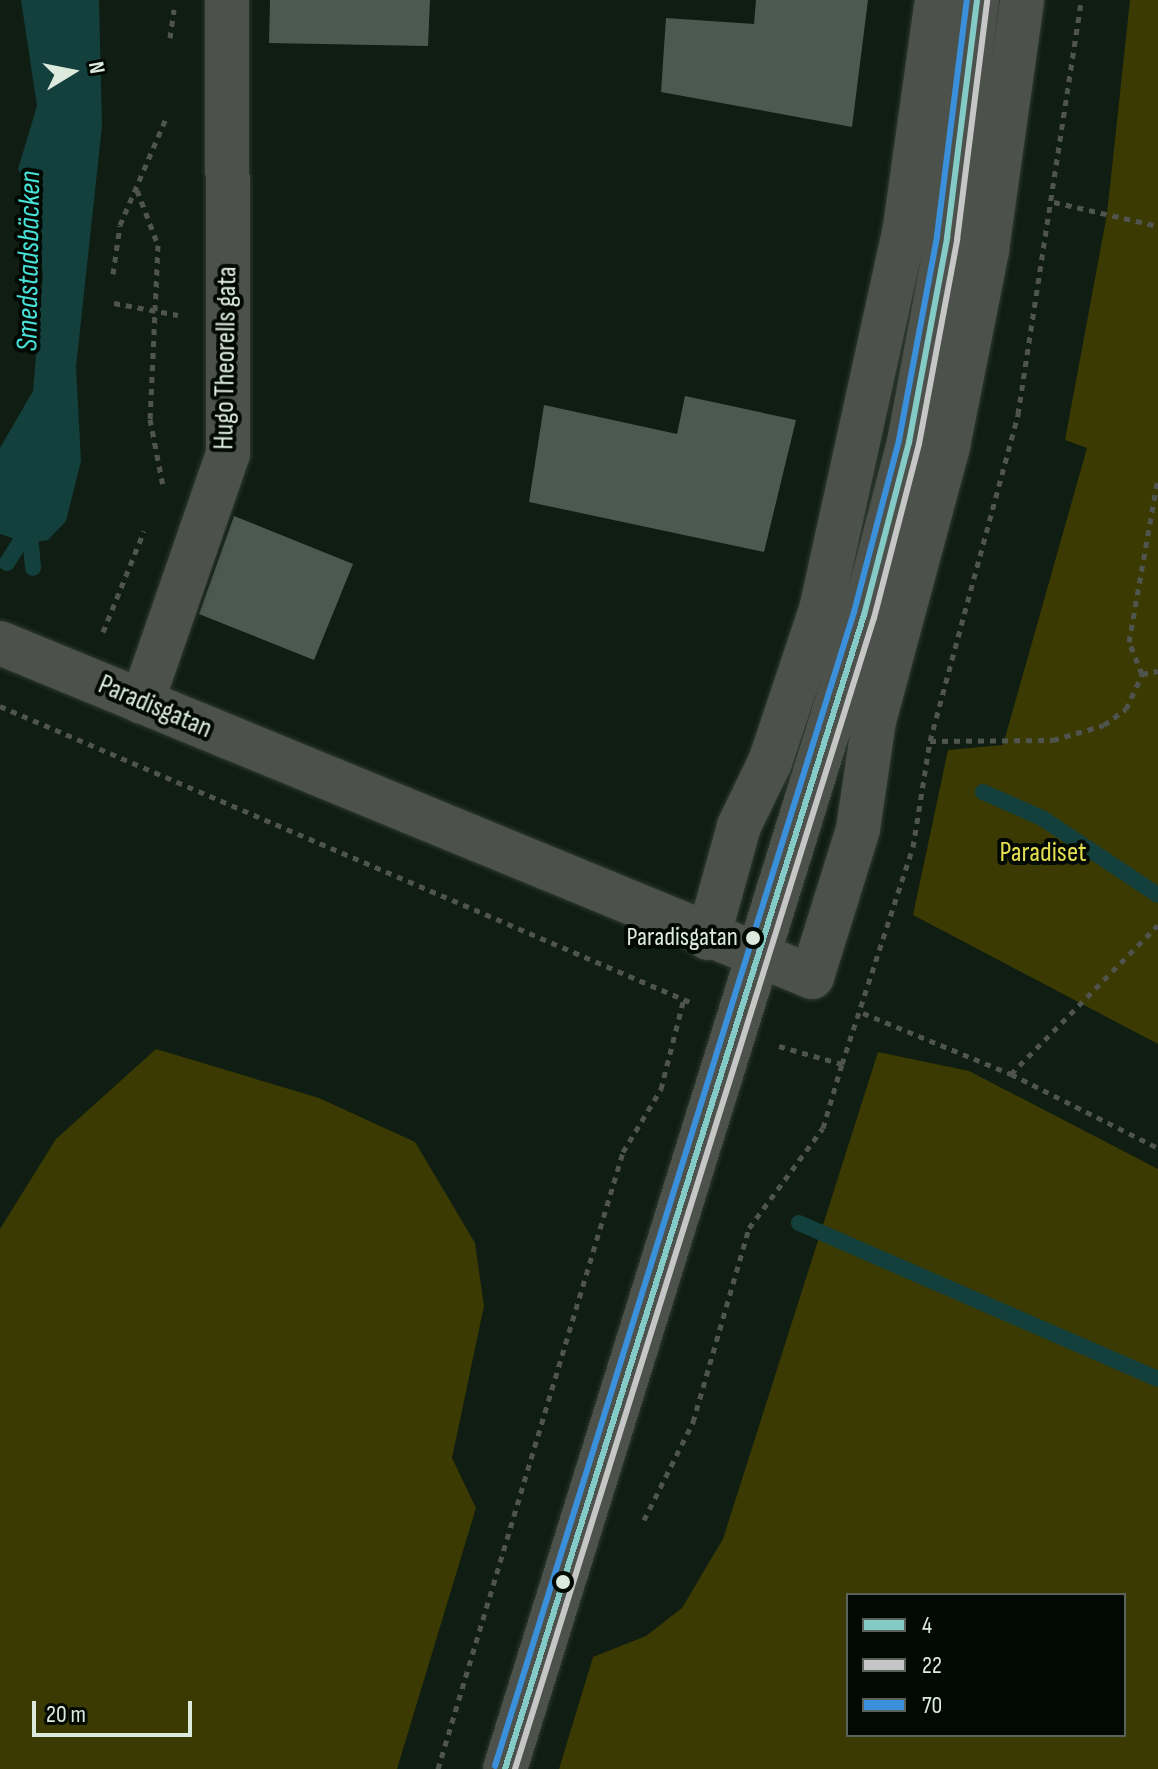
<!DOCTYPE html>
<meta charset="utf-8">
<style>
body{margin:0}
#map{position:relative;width:1158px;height:1769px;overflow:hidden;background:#101d12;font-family:"Sofia Sans Condensed",sans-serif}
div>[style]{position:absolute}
.green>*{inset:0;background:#3a3a02}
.water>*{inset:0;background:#13403c}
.stream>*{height:16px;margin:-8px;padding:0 8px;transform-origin:8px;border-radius:8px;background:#13403c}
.building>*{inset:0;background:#4c5951}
.path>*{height:5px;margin-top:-2.5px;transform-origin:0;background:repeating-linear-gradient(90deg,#4f544e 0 6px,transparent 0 12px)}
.roads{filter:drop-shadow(0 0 2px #2d392f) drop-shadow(0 0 2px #2d392f)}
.minor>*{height:44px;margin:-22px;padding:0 22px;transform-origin:22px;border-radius:22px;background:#4d514b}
.bus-1>*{height:6px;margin:-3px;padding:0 3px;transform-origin:3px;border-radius:3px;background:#84cac6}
.bus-2>*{height:6px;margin:-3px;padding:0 3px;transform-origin:3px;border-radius:3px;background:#c6c6c6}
.bus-3>*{height:6px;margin:-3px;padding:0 3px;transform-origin:3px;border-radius:3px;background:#3a90db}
.dots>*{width:22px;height:22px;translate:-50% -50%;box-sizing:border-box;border:4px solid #020903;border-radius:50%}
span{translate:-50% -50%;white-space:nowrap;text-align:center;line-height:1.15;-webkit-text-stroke:8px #020903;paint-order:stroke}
.bus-label{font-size:26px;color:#dceadd}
.right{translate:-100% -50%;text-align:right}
.street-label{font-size:28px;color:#dceadd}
.park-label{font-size:28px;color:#e4de51}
.water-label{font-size:30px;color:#47e1d7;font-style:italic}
.legend{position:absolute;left:846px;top:1593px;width:280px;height:144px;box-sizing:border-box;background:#020903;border:2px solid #59635a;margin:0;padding:10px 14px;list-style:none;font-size:24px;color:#dceadd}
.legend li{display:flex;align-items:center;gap:16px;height:40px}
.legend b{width:40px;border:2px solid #59635a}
.north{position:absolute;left:32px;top:32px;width:80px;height:80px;-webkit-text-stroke:6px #020903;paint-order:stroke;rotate:80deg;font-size:22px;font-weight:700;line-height:32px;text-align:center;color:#dceadd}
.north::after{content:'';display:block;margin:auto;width:28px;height:36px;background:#dceadd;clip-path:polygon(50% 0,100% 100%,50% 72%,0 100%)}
.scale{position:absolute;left:32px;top:1701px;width:160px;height:36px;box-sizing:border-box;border:4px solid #dceadd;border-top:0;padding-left:10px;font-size:24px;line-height:28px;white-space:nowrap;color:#dceadd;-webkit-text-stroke:6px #020903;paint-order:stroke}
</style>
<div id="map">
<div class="green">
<div style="clip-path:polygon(1130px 0,1158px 0,1158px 1044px,913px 915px,948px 750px,1003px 745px,1087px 448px,1065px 440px,1107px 214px)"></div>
<div style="clip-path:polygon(156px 1049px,319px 1098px,415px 1142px,475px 1243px,484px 1306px,452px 1458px,476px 1508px,397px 1769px,0 1769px,0 1229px,56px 1139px)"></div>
<div style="clip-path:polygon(evenodd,878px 1052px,969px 1071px,1158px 1169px,1158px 1769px,559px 1769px,593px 1657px,646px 1636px,682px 1608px,723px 1539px,878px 1052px,848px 1595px,1124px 1595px,1124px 1735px,848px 1735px,848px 1595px)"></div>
</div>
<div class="water">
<div style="clip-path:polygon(21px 0,99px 0,102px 126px,76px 367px,81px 461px,66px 521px,48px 540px,29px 543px,0 534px,0 448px,33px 391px,43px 275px,32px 200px,18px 169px,37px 106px)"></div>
</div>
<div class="stream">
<div style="left:29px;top:523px;width:45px;rotate:84.9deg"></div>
<div style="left:7px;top:563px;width:39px;rotate:-58deg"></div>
<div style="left:983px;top:792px;width:64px;rotate:23.8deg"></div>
<div style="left:1042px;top:818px;width:139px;rotate:33.6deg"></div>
<div style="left:799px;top:1223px;width:391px;rotate:23.5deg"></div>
</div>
<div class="building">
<div style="clip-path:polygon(270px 0,430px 0,428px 46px,269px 43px)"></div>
<div style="clip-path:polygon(756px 0,868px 0,852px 127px,661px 92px,666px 18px,754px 24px)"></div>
<div style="clip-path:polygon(685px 396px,796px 420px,764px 552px,529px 502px,544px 405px,677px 434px)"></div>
<div style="clip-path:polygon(234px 516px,353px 564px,314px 660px,199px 614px)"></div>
</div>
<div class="path">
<div style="left:170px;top:38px;width:29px;rotate:-82deg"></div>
<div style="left:137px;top:190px;width:59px;rotate:69.1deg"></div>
<div style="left:158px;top:245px;width:174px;rotate:92.6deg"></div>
<div style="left:150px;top:419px;width:68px;rotate:79deg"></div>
<div style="left:1054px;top:202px;width:107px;rotate:13deg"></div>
<div style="left:113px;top:274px;width:49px;rotate:-81.9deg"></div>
<div style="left:120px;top:225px;width:116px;rotate:-66.7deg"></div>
<div style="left:114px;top:303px;width:65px;rotate:10.6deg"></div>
<div style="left:103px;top:632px;width:109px;rotate:-67.9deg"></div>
<div style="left:1142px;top:674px;width:16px;rotate:-11deg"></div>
<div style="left:0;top:706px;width:751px;rotate:23.22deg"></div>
<div style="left:930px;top:741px;width:123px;rotate:-0.5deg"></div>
<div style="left:1053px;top:740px;width:53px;rotate:-16.4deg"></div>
<div style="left:1104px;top:725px;width:27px;rotate:-36deg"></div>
<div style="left:1126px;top:709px;width:38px;rotate:-65deg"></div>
<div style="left:1142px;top:674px;width:35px;rotate:-112deg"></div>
<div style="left:1129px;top:642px;width:167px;rotate:-80deg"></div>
<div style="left:863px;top:1013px;width:160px;rotate:22.4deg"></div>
<div style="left:1011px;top:1074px;width:165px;rotate:26.7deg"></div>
<div style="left:779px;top:1046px;width:66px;rotate:15.9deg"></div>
<div style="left:842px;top:1064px;width:228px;rotate:-71.9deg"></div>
<div style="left:913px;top:847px;width:107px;rotate:-80.9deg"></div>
<div style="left:930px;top:741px;width:339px;rotate:-74.9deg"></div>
<div style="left:1018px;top:414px;width:419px;rotate:-81.3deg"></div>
<div style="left:1011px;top:1074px;width:209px;rotate:-45.4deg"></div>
<div style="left:644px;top:1520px;width:110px;rotate:-63.4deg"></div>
<div style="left:693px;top:1422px;width:202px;rotate:-73.9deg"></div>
<div style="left:749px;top:1228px;width:124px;rotate:-53.5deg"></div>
<div style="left:823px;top:1128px;width:67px;rotate:-73.5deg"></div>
<div style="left:438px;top:1769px;width:644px;rotate:-73.31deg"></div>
<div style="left:623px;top:1152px;width:74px;rotate:-58.9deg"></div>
<div style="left:661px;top:1089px;width:94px;rotate:-75.8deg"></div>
</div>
<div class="roads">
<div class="minor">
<div style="left:0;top:643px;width:878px;rotate:22.36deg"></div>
<div style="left:812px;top:977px;width:155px;rotate:-72.7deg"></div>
<div style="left:858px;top:829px;width:109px;rotate:-81.6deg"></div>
<div style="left:874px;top:721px;width:285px;rotate:-74.9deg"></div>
<div style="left:948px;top:446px;width:200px;rotate:-78.7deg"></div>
<div style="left:987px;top:250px;width:252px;rotate:-82deg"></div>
<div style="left:142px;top:702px;width:262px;rotate:-70.9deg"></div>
<div style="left:228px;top:454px;width:454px;rotate:-90.1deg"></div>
<div style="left:708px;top:938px;width:116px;rotate:-74.5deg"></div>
<div style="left:739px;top:826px;width:71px;rotate:-64.2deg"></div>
<div style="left:770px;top:762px;width:160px;rotate:-71.5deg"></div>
<div style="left:821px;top:610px;width:385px;rotate:-77.6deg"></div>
<div style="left:904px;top:234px;width:236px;rotate:-82deg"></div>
<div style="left:505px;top:1769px;width:1209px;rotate:-72.72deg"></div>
<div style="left:864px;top:615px;width:179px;rotate:-75.4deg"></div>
<div style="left:909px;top:442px;width:208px;rotate:-79.4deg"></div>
<div style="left:947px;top:238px;width:240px;rotate:-82.8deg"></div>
</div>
</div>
<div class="bus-1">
<div style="left:505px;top:1769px;width:1209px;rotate:-72.72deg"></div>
<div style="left:864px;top:615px;width:179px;rotate:-75.4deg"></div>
<div style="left:909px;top:442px;width:208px;rotate:-79.4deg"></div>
<div style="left:947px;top:238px;width:240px;rotate:-82.8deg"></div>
</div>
<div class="bus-2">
<div style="left:515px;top:1769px;width:1206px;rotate:-72.68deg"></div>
<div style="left:874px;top:618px;width:180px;rotate:-75.5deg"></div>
<div style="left:919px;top:444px;width:208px;rotate:-79.4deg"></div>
<div style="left:957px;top:240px;width:241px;rotate:-82.8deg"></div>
</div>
<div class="bus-3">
<div style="left:495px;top:1766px;width:1209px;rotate:-72.72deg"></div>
<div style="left:854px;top:612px;width:178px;rotate:-75.3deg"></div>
<div style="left:899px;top:440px;width:208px;rotate:-79.4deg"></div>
<div style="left:937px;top:236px;width:238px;rotate:-82.8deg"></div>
</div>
<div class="dots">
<div style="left:753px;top:938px;background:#dceadd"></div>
<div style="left:563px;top:1582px;background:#dceadd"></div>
</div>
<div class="bus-label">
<span class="right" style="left:738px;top:938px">Paradisgatan</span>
</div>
<div class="street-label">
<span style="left:226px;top:358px;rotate:-89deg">Hugo Theorells gata</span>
<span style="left:155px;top:707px;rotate:23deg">Paradisgatan</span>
</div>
<div class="park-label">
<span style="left:1043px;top:853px">Paradiset</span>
</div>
<div class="water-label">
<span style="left:29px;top:261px;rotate:-89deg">Smedstadsbäcken</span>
</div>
<ul class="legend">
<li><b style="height:10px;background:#84cac6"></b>4</li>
<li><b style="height:10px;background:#c6c6c6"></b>22</li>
<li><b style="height:10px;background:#3a90db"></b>70</li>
</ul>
<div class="north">N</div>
<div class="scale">20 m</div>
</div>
